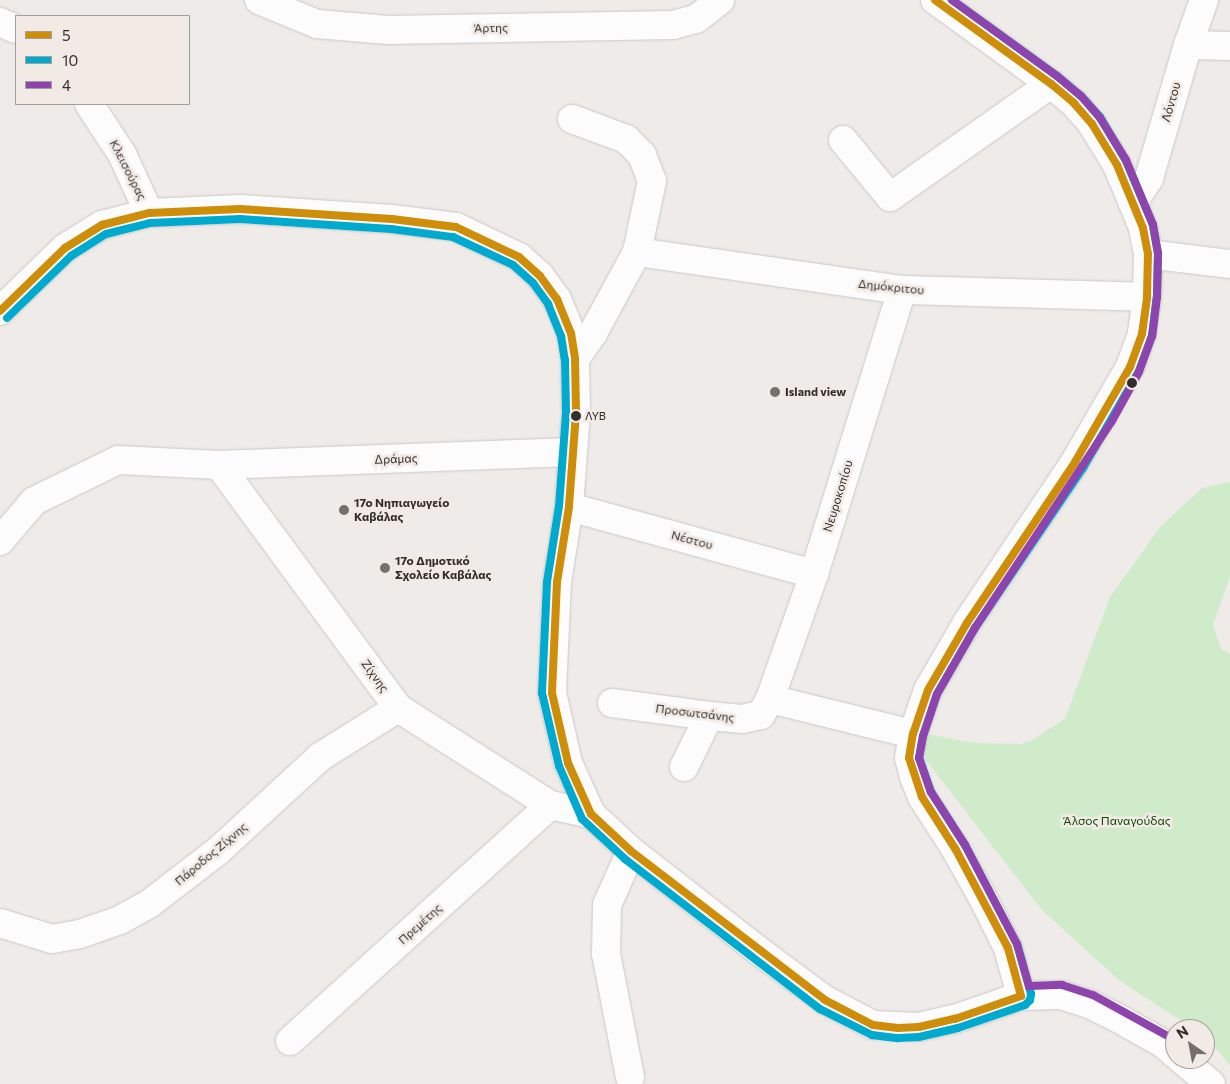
<!DOCTYPE html>
<meta charset="utf-8">
<style>
body{margin:0}
#map{position:relative;width:1230px;height:1084px;overflow:hidden;background:#efebe8;font-family:Commissioner,sans-serif}
div>[style]{position:absolute}
.green>*{inset:0;background:#cfebca}
.roads{filter:drop-shadow(0 0 1px #cbc8c6) drop-shadow(0 0 1px #cbc8c6)}
.minor>*{height:28px;margin:-14px;padding:0 14px;transform-origin:14px;border-radius:14px;background:#fdfcfc}
.bus-1>*{height:8px;margin:-4px;padding:0 4px;transform-origin:4px;border-radius:4px;background:#cf8e09}
.bus-2>*{height:8px;margin:-4px;padding:0 4px;transform-origin:4px;border-radius:4px;background:#00a9ce}
.bus-3>*{height:8px;margin:-4px;padding:0 4px;transform-origin:4px;border-radius:4px;background:#8e44ad}
.dots>*{width:14px;height:14px;translate:-50% -50%;box-sizing:border-box;border:2px solid #f2eae5;border-radius:50%}
span{translate:-50% -50%;white-space:nowrap;text-align:center;line-height:1.15;-webkit-text-stroke:5px #f2eae5;paint-order:stroke}
.bus-label{font-size:11px;color:#312e2c}
.left{translate:0 -50%;text-align:left}
.street-label{font-size:12px;color:#312e2c}
.poi-label{font-size:12px;color:#312e2c;font-weight:700}
.park-label{font-size:12px;color:#054909}
.legend{position:absolute;left:15px;top:15px;width:175px;height:90px;box-sizing:border-box;background:#f2eae5;border:1px solid #a59f9b;margin:0;padding:6px 9px;list-style:none;font-size:15px;color:#312e2c}
.legend li{display:flex;align-items:center;gap:10px;height:25px}
.legend b{width:25px;border:1px solid #a59f9b}
.north{position:absolute;left:1165px;top:1019px;width:50px;height:50px;box-sizing:border-box;background:#f2eae5;border:1px solid #a59f9b;border-radius:50%;rotate:327deg;font-size:14px;font-weight:700;line-height:20px;text-align:center;color:#312e2c}
.north::after{content:'';display:block;margin:auto;width:18px;height:22px;background:#74706e;clip-path:polygon(50% 0,100% 100%,50% 72%,0 100%)}
</style>
<div id="map">
<div class="green">
<div style="clip-path:polygon(1230px 482px,1230px 577px,1213px 625px,1221px 649px,1230px 654px,1230px 1065px,1205px 1036px,1205px 1029px,1194px 1029px,1120px 981px,1042px 910px,926px 760px,925px 746px,927px 734px,974px 743px,1020px 744px,1032px 740px,1065px 719px,1110px 597px,1160px 527px,1202px 488px)"></div>
</div>
<div class="roads">
<div class="minor">
<div style="left:259px;top:0;width:63px;rotate:22.5deg"></div>
<div style="left:317px;top:24px;width:71px;rotate:4.8deg"></div>
<div style="left:388px;top:30px;width:285px;rotate:-1deg"></div>
<div style="left:673px;top:25px;width:24px;rotate:-15deg"></div>
<div style="left:696px;top:19px;width:31px;rotate:-38deg"></div>
<div style="left:935px;top:0;width:143px;rotate:35.9deg"></div>
<div style="left:1051px;top:84px;width:30px;rotate:40deg"></div>
<div style="left:1074px;top:103px;width:28px;rotate:49deg"></div>
<div style="left:1092px;top:124px;width:48px;rotate:58.6deg"></div>
<div style="left:1117px;top:165px;width:41px;rotate:67.2deg"></div>
<div style="left:1133px;top:203px;width:27px;rotate:68deg"></div>
<div style="left:1143px;top:228px;width:26px;rotate:79deg"></div>
<div style="left:1148px;top:254px;width:43px;rotate:91.3deg"></div>
<div style="left:1147px;top:297px;width:37px;rotate:98deg"></div>
<div style="left:1142px;top:334px;width:35px;rotate:110deg"></div>
<div style="left:1130px;top:367px;width:110px;rotate:120.1deg"></div>
<div style="left:1075px;top:462px;width:194px;rotate:123.9deg"></div>
<div style="left:967px;top:623px;width:78px;rotate:120.2deg"></div>
<div style="left:928px;top:690px;width:46px;rotate:108.8deg"></div>
<div style="left:913px;top:734px;width:24px;rotate:99deg"></div>
<div style="left:909px;top:758px;width:20px;rotate:75deg"></div>
<div style="left:914px;top:777px;width:22px;rotate:68deg"></div>
<div style="left:922px;top:797px;width:63px;rotate:57.3deg"></div>
<div style="left:956px;top:850px;width:57px;rotate:60.8deg"></div>
<div style="left:984px;top:900px;width:54px;rotate:63.4deg"></div>
<div style="left:1008px;top:948px;width:50px;rotate:74.8deg"></div>
<div style="left:0;top:22px;width:17px;rotate:24deg"></div>
<div style="left:1188px;top:45px;width:42px;rotate:1.4deg"></div>
<div style="left:89px;top:104px;width:60px;rotate:56.6deg"></div>
<div style="left:122px;top:154px;width:65px;rotate:65.4deg"></div>
<div style="left:572px;top:119px;width:58px;rotate:20.3deg"></div>
<div style="left:626px;top:139px;width:23px;rotate:45deg"></div>
<div style="left:642px;top:155px;width:28px;rotate:69deg"></div>
<div style="left:652px;top:181px;width:73px;rotate:101.9deg"></div>
<div style="left:843px;top:140px;width:74px;rotate:50.5deg"></div>
<div style="left:890px;top:197px;width:197px;rotate:-35.1deg"></div>
<div style="left:1133px;top:203px;width:30px;rotate:-57deg"></div>
<div style="left:1149px;top:178px;width:139px;rotate:-73.7deg"></div>
<div style="left:1188px;top:45px;width:48px;rotate:-70.4deg"></div>
<div style="left:1148px;top:254px;width:83px;rotate:7deg"></div>
<div style="left:0;top:311px;width:91px;rotate:-44.1deg"></div>
<div style="left:65px;top:248px;width:44px;rotate:-31.9deg"></div>
<div style="left:102px;top:225px;width:49px;rotate:-14.3deg"></div>
<div style="left:149px;top:213px;width:91px;rotate:-2.5deg"></div>
<div style="left:240px;top:209px;width:152px;rotate:3.8deg"></div>
<div style="left:392px;top:219px;width:64px;rotate:7.1deg"></div>
<div style="left:456px;top:227px;width:70px;rotate:25.5deg"></div>
<div style="left:519px;top:257px;width:28px;rotate:42deg"></div>
<div style="left:540px;top:276px;width:29px;rotate:54deg"></div>
<div style="left:557px;top:299px;width:37px;rotate:68deg"></div>
<div style="left:571px;top:333px;width:26px;rotate:81deg"></div>
<div style="left:575px;top:359px;width:54px;rotate:88.9deg"></div>
<div style="left:576px;top:413px;width:94px;rotate:94.3deg"></div>
<div style="left:569px;top:507px;width:76px;rotate:99.1deg"></div>
<div style="left:557px;top:582px;width:111px;rotate:92.6deg"></div>
<div style="left:552px;top:693px;width:72px;rotate:77.1deg"></div>
<div style="left:568px;top:763px;width:56px;rotate:65.7deg"></div>
<div style="left:591px;top:814px;width:54px;rotate:42.8deg"></div>
<div style="left:631px;top:851px;width:162px;rotate:38deg"></div>
<div style="left:759px;top:951px;width:82px;rotate:36.6deg"></div>
<div style="left:825px;top:1000px;width:54px;rotate:27.5deg"></div>
<div style="left:873px;top:1025px;width:46px;rotate:2.5deg"></div>
<div style="left:919px;top:1027px;width:37px;rotate:-13deg"></div>
<div style="left:955px;top:1019px;width:70px;rotate:-19.2deg"></div>
<div style="left:1021px;top:996px;width:40px;rotate:-1.4deg"></div>
<div style="left:1061px;top:995px;width:29px;rotate:18deg"></div>
<div style="left:1089px;top:1004px;width:30px;rotate:26deg"></div>
<div style="left:1116px;top:1017px;width:55px;rotate:29.4deg"></div>
<div style="left:1164px;top:1044px;width:15px;rotate:42deg"></div>
<div style="left:575px;top:359px;width:32px;rotate:-55deg"></div>
<div style="left:593px;top:333px;width:92px;rotate:-61.5deg"></div>
<div style="left:637px;top:252px;width:268px;rotate:8.2deg"></div>
<div style="left:902px;top:290px;width:245px;rotate:1.6deg"></div>
<div style="left:219px;top:465px;width:302px;rotate:53.6deg"></div>
<div style="left:398px;top:708px;width:180px;rotate:32.5deg"></div>
<div style="left:550px;top:805px;width:42px;rotate:12.4deg"></div>
<div style="left:569px;top:507px;width:254px;rotate:15.3deg"></div>
<div style="left:0;top:541px;width:52px;rotate:-49.6deg"></div>
<div style="left:34px;top:501px;width:93px;rotate:-26deg"></div>
<div style="left:118px;top:460px;width:101px;rotate:2.8deg"></div>
<div style="left:219px;top:465px;width:353px;rotate:-2.1deg"></div>
<div style="left:770px;top:699px;width:147px;rotate:13.8deg"></div>
<div style="left:612px;top:703px;width:98px;rotate:7.6deg"></div>
<div style="left:709px;top:716px;width:33px;rotate:5deg"></div>
<div style="left:742px;top:719px;width:19px;rotate:-12deg"></div>
<div style="left:761px;top:715px;width:18px;rotate:-61deg"></div>
<div style="left:770px;top:699px;width:133px;rotate:-70.6deg"></div>
<div style="left:814px;top:574px;width:297px;rotate:-72.8deg"></div>
<div style="left:684px;top:767px;width:57px;rotate:-63.9deg"></div>
<div style="left:0;top:923px;width:54px;rotate:17.1deg"></div>
<div style="left:52px;top:939px;width:28px;rotate:-10deg"></div>
<div style="left:80px;top:934px;width:42px;rotate:-19.3deg"></div>
<div style="left:120px;top:920px;width:33px;rotate:-29deg"></div>
<div style="left:149px;top:904px;width:88px;rotate:-37.6deg"></div>
<div style="left:219px;top:850px;width:137px;rotate:-42.6deg"></div>
<div style="left:320px;top:757px;width:92px;rotate:-32.1deg"></div>
<div style="left:290px;top:1041px;width:351px;rotate:-42.2deg"></div>
<div style="left:1181px;top:1059px;width:39px;rotate:40deg"></div>
<div style="left:630px;top:1077px;width:125px;rotate:-101deg"></div>
<div style="left:606px;top:954px;width:49px;rotate:-88.8deg"></div>
<div style="left:607px;top:905px;width:59px;rotate:-66deg"></div>
</div>
</div>
<div class="bus-1">
<div style="left:0;top:311px;width:91px;rotate:-44.1deg"></div>
<div style="left:65px;top:248px;width:44px;rotate:-31.9deg"></div>
<div style="left:102px;top:225px;width:49px;rotate:-14.3deg"></div>
<div style="left:149px;top:213px;width:91px;rotate:-2.5deg"></div>
<div style="left:240px;top:209px;width:152px;rotate:3.8deg"></div>
<div style="left:392px;top:219px;width:64px;rotate:7.1deg"></div>
<div style="left:456px;top:227px;width:70px;rotate:25.5deg"></div>
<div style="left:519px;top:257px;width:28px;rotate:42deg"></div>
<div style="left:540px;top:276px;width:29px;rotate:54deg"></div>
<div style="left:557px;top:299px;width:37px;rotate:68deg"></div>
<div style="left:571px;top:333px;width:26px;rotate:81deg"></div>
<div style="left:575px;top:359px;width:54px;rotate:88.9deg"></div>
<div style="left:576px;top:413px;width:94px;rotate:94.3deg"></div>
<div style="left:569px;top:507px;width:76px;rotate:99.1deg"></div>
<div style="left:557px;top:582px;width:111px;rotate:92.6deg"></div>
<div style="left:552px;top:693px;width:72px;rotate:77.1deg"></div>
<div style="left:568px;top:763px;width:56px;rotate:65.7deg"></div>
<div style="left:591px;top:814px;width:54px;rotate:42.8deg"></div>
<div style="left:631px;top:851px;width:245px;rotate:37.5deg"></div>
<div style="left:825px;top:1000px;width:54px;rotate:27.5deg"></div>
<div style="left:873px;top:1025px;width:25px;rotate:7deg"></div>
<div style="left:898px;top:1028px;width:21px;rotate:-3deg"></div>
<div style="left:919px;top:1027px;width:37px;rotate:-13deg"></div>
<div style="left:955px;top:1019px;width:70px;rotate:-19.2deg"></div>
<div style="left:1021px;top:996px;width:50px;rotate:-105.2deg"></div>
<div style="left:1008px;top:948px;width:111px;rotate:-118deg"></div>
<div style="left:956px;top:850px;width:63px;rotate:-122.7deg"></div>
<div style="left:922px;top:797px;width:41px;rotate:-108.4deg"></div>
<div style="left:909px;top:758px;width:24px;rotate:-81deg"></div>
<div style="left:913px;top:734px;width:46px;rotate:-71.2deg"></div>
<div style="left:928px;top:690px;width:78px;rotate:-59.8deg"></div>
<div style="left:967px;top:623px;width:194px;rotate:-56.1deg"></div>
<div style="left:1075px;top:462px;width:110px;rotate:-59.9deg"></div>
<div style="left:1130px;top:367px;width:35px;rotate:-70deg"></div>
<div style="left:1142px;top:334px;width:37px;rotate:-82deg"></div>
<div style="left:1147px;top:297px;width:43px;rotate:-88.7deg"></div>
<div style="left:1148px;top:254px;width:26px;rotate:-101deg"></div>
<div style="left:1143px;top:228px;width:68px;rotate:-112.4deg"></div>
<div style="left:1117px;top:165px;width:48px;rotate:-121.4deg"></div>
<div style="left:1092px;top:124px;width:28px;rotate:-131deg"></div>
<div style="left:1074px;top:103px;width:30px;rotate:-140deg"></div>
<div style="left:1051px;top:84px;width:143px;rotate:-144.1deg"></div>
</div>
<div class="bus-2">
<div style="left:7px;top:318px;width:89px;rotate:-44.1deg"></div>
<div style="left:71px;top:256px;width:41px;rotate:-32.2deg"></div>
<div style="left:106px;top:234px;width:45px;rotate:-14deg"></div>
<div style="left:150px;top:223px;width:90px;rotate:-2.5deg"></div>
<div style="left:240px;top:219px;width:151px;rotate:3.8deg"></div>
<div style="left:391px;top:229px;width:63px;rotate:7.4deg"></div>
<div style="left:453px;top:237px;width:66px;rotate:25deg"></div>
<div style="left:513px;top:265px;width:27px;rotate:42deg"></div>
<div style="left:533px;top:283px;width:26px;rotate:54deg"></div>
<div style="left:548px;top:304px;width:35px;rotate:68deg"></div>
<div style="left:561px;top:336px;width:24px;rotate:81deg"></div>
<div style="left:565px;top:360px;width:53px;rotate:88.9deg"></div>
<div style="left:566px;top:413px;width:93px;rotate:94.3deg"></div>
<div style="left:559px;top:506px;width:77px;rotate:99deg"></div>
<div style="left:547px;top:582px;width:111px;rotate:92.6deg"></div>
<div style="left:542px;top:693px;width:75px;rotate:76.9deg"></div>
<div style="left:559px;top:766px;width:58px;rotate:66.5deg"></div>
<div style="left:582px;top:819px;width:59px;rotate:42.9deg"></div>
<div style="left:625px;top:859px;width:246px;rotate:37.6deg"></div>
<div style="left:820px;top:1009px;width:58px;rotate:26.6deg"></div>
<div style="left:872px;top:1035px;width:26px;rotate:7deg"></div>
<div style="left:898px;top:1038px;width:21px;rotate:-3deg"></div>
<div style="left:919px;top:1037px;width:40px;rotate:-13deg"></div>
<div style="left:958px;top:1028px;width:71px;rotate:-18.9deg"></div>
<div style="left:1025px;top:1005px;width:7px;rotate:-45deg"></div>
<div style="left:1030px;top:1000px;width:6px;rotate:-81deg"></div>
<div style="left:1031px;top:994px;width:52px;rotate:-105.6deg"></div>
<div style="left:1017px;top:944px;width:112px;rotate:-117.7deg"></div>
<div style="left:965px;top:845px;width:63px;rotate:-122.7deg"></div>
<div style="left:931px;top:792px;width:36px;rotate:-109deg"></div>
<div style="left:919px;top:758px;width:22px;rotate:-80deg"></div>
<div style="left:923px;top:736px;width:44px;rotate:-71.6deg"></div>
<div style="left:937px;top:694px;width:76px;rotate:-60.1deg"></div>
<div style="left:975px;top:628px;width:193px;rotate:-56deg"></div>
<div style="left:1083px;top:468px;width:112px;rotate:-60deg"></div>
<div style="left:1139px;top:371px;width:38px;rotate:-70deg"></div>
<div style="left:1152px;top:335px;width:38px;rotate:-83deg"></div>
<div style="left:1157px;top:297px;width:43px;rotate:-88.7deg"></div>
<div style="left:1158px;top:254px;width:29px;rotate:-100deg"></div>
<div style="left:1153px;top:225px;width:69px;rotate:-112.9deg"></div>
<div style="left:1126px;top:161px;width:51px;rotate:-120.6deg"></div>
<div style="left:1100px;top:117px;width:28px;rotate:-132deg"></div>
<div style="left:1081px;top:96px;width:31px;rotate:-140deg"></div>
<div style="left:1057px;top:76px;width:130px;rotate:-144.1deg"></div>
</div>
<div class="bus-3">
<div style="left:952px;top:0;width:130px;rotate:35.9deg"></div>
<div style="left:1057px;top:76px;width:31px;rotate:40deg"></div>
<div style="left:1081px;top:96px;width:29px;rotate:49deg"></div>
<div style="left:1100px;top:118px;width:49px;rotate:58.2deg"></div>
<div style="left:1126px;top:160px;width:70px;rotate:67.4deg"></div>
<div style="left:1153px;top:225px;width:28px;rotate:80deg"></div>
<div style="left:1158px;top:253px;width:44px;rotate:91.3deg"></div>
<div style="left:1157px;top:297px;width:39px;rotate:97deg"></div>
<div style="left:1152px;top:336px;width:38px;rotate:110deg"></div>
<div style="left:1139px;top:372px;width:56px;rotate:118.9deg"></div>
<div style="left:1112px;top:421px;width:248px;rotate:123.5deg"></div>
<div style="left:975px;top:628px;width:76px;rotate:119.9deg"></div>
<div style="left:937px;top:694px;width:44px;rotate:108.4deg"></div>
<div style="left:923px;top:736px;width:22px;rotate:100deg"></div>
<div style="left:919px;top:758px;width:36px;rotate:71deg"></div>
<div style="left:931px;top:792px;width:63px;rotate:57.3deg"></div>
<div style="left:965px;top:845px;width:112px;rotate:62.3deg"></div>
<div style="left:1017px;top:944px;width:44px;rotate:74.1deg"></div>
<div style="left:1029px;top:986px;width:33px;rotate:-2deg"></div>
<div style="left:1062px;top:985px;width:33px;rotate:18deg"></div>
<div style="left:1093px;top:995px;width:94px;rotate:28.8deg"></div>
</div>
<div class="dots">
<div style="left:1132px;top:383px;background:#312e2c"></div>
<div style="left:775px;top:392px;background:#74706e"></div>
<div style="left:576px;top:416px;background:#312e2c"></div>
<div style="left:344px;top:510px;background:#74706e"></div>
<div style="left:385px;top:568px;background:#74706e"></div>
</div>
<div class="bus-label">
<span class="left" style="left:585px;top:416px">ΛΥΒ</span>
</div>
<div class="street-label">
<span style="left:491px;top:28px;rotate:-1deg">Άρτης</span>
<span style="left:1171px;top:102px;rotate:-74deg">Λόντου</span>
<span style="left:128px;top:170px;rotate:63deg">Κλεισούρας</span>
<span style="left:891px;top:287px;rotate:6deg">Δημόκριτου</span>
<span style="left:396px;top:459px;rotate:-2deg">Δράμας</span>
<span style="left:838px;top:496px;rotate:-73deg">Νευροκοπίου</span>
<span style="left:692px;top:540px;rotate:15deg">Νέστου</span>
<span style="left:375px;top:676px;rotate:54deg">Ζίχνης</span>
<span style="left:695px;top:713px;rotate:7deg">Προσωτσάνης</span>
<span style="left:211px;top:854px;rotate:-40deg">Πάροδος Ζίχνης</span>
<span style="left:420px;top:924px;rotate:-42deg">Πρεμέτης</span>
</div>
<div class="poi-label">
<span class="left" style="left:785px;top:392px">Island view</span>
<span class="left" style="left:354px;top:510px">17ο Νηπιαγωγείο<br>Καβάλας</span>
<span class="left" style="left:395px;top:568px">17ο Δημοτικό<br>Σχολείο Καβάλας</span>
</div>
<div class="park-label">
<span style="left:1117px;top:821px">Άλσος Παναγούδας</span>
</div>
<ul class="legend">
<li><b style="height:6px;background:#cf8e09"></b>5</li>
<li><b style="height:6px;background:#00a9ce"></b>10</li>
<li><b style="height:6px;background:#8e44ad"></b>4</li>
</ul>
<div class="north">N</div>
</div>
